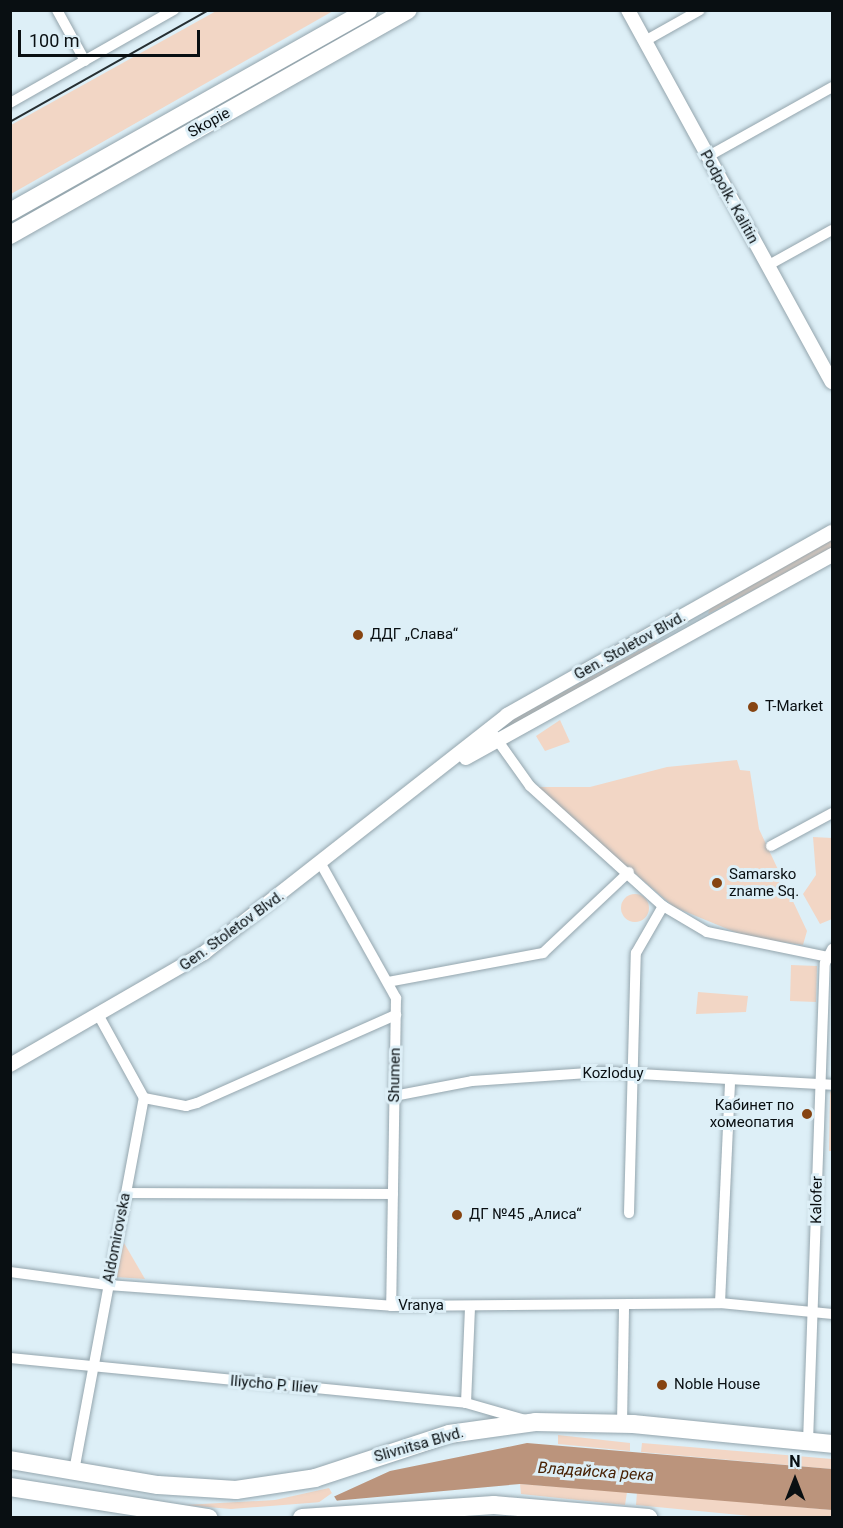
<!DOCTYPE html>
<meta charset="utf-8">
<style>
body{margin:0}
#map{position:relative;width:843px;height:1528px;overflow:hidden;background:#ddeff7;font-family:Roboto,sans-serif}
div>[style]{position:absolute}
.green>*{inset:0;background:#f2d6c5}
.round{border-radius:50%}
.water>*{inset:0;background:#bb947c}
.pier>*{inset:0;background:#ddeff7}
.roads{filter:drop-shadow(0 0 2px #94a5ad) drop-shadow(0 0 2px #94a5ad)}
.minor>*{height:10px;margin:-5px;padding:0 5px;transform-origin:5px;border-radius:5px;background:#fff}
.tertiary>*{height:14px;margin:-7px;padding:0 7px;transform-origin:7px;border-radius:7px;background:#fff}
.primary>*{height:18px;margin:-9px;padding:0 9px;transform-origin:9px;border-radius:9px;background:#fff}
.tram>*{height:1.5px;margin:-0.75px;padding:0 0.75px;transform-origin:0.75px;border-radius:0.75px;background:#272f32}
.dots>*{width:16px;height:16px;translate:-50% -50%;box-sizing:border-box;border:3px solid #ddeff7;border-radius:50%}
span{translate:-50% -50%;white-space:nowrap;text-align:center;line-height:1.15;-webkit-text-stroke:6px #ddeff7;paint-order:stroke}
.street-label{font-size:15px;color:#090f12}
.poi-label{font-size:15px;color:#090f12}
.left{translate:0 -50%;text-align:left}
.right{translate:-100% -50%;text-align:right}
.water-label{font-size:16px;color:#482205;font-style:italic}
.frame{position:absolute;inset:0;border:12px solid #090f12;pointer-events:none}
.north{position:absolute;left:765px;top:1450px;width:60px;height:60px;-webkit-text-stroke:4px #ddeff7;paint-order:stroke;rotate:0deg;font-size:16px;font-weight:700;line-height:24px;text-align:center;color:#090f12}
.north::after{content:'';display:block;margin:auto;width:21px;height:27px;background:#090f12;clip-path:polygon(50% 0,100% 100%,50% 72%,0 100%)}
.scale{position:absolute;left:18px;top:30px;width:182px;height:27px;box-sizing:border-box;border:3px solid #090f12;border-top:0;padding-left:8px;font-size:18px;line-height:21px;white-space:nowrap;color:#090f12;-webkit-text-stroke:4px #ddeff7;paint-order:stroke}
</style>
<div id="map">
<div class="green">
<div style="clip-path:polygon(218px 10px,333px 11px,11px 194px,11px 125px)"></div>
<div style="clip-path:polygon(832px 538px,832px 549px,708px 614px,710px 608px)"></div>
<div style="clip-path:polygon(655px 642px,660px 644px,504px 729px,506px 723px)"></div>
<div style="clip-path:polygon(560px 720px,570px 742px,545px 751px,536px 736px)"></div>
<div style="clip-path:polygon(737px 760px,740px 770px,750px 771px,759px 829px,807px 931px,803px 945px,747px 937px,674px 907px,534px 787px,590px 787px,667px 767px)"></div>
<div style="clip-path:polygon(813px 837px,832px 838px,832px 919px,820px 924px,803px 894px,816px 875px)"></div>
<div class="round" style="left:621px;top:894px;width:28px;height:28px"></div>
<div style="clip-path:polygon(791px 965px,817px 966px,816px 1002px,790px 1001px)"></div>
<div style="clip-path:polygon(698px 992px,748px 996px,746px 1012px,696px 1014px)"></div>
<div style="clip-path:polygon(830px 1091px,832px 1091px,832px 1151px,829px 1151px)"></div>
<div style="clip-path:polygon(124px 1243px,145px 1279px,115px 1277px)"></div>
<div style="clip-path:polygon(558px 1435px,630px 1443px,630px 1451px,558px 1444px)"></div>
<div style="clip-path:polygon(642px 1443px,832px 1459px,832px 1469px,641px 1452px)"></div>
<div style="clip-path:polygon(520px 1484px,627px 1492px,625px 1505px,521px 1494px)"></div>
<div style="clip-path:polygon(329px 1488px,333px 1495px,322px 1502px,231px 1509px,184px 1505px,275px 1500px)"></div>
<div style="clip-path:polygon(637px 1492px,832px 1510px,832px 1517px,761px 1517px,636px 1505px)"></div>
</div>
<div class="water">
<div style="clip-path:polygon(527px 1443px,832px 1469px,832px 1510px,520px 1484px,322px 1502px,390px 1471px)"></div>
</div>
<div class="pier">
<div style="clip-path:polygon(332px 1493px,337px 1501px,437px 1495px,415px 1504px,301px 1515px)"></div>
</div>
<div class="roads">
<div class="minor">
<div style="left:57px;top:10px;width:58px;rotate:61.2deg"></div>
<div style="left:645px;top:41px;width:63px;rotate:-29.4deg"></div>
<div style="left:10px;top:103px;width:189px;rotate:-29.6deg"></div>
<div style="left:707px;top:157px;width:143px;rotate:-29.2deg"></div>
<div style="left:767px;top:266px;width:74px;rotate:-29deg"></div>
<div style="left:493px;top:734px;width:64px;rotate:54.6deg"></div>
<div style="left:530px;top:786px;width:179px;rotate:42.1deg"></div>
<div style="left:663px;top:906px;width:51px;rotate:30.6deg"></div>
<div style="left:707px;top:932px;width:128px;rotate:11.7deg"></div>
<div style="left:771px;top:846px;width:69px;rotate:-28.4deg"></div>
<div style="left:321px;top:864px;width:154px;rotate:60.8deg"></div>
<div style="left:396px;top:998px;width:308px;rotate:90.9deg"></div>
<div style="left:388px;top:982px;width:158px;rotate:-10.6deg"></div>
<div style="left:543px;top:953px;width:118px;rotate:-43.3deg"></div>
<div style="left:394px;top:1096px;width:79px;rotate:-10.9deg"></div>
<div style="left:472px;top:1081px;width:131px;rotate:-3.9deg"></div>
<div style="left:603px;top:1072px;width:229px;rotate:3.2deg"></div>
<div style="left:144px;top:1098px;width:43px;rotate:10.8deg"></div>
<div style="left:186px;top:1106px;width:11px;rotate:-15deg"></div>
<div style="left:197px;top:1103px;width:218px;rotate:-23.9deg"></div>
<div style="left:126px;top:1193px;width:267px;rotate:0.2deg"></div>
<div style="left:629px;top:1213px;width:260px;rotate:-88.5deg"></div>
<div style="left:636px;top:953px;width:54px;rotate:-60.1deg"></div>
<div style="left:10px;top:1272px;width:99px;rotate:7.6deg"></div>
<div style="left:108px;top:1285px;width:284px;rotate:4.2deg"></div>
<div style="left:391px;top:1306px;width:329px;rotate:-0.5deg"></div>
<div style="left:720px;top:1303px;width:113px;rotate:5.6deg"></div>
<div style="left:720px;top:1303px;width:224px;rotate:-87.4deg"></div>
<div style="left:10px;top:1358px;width:458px;rotate:5.6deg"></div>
<div style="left:466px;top:1403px;width:61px;rotate:16.1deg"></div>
<div style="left:466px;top:1403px;width:97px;rotate:-87.6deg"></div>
<div style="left:622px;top:1424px;width:119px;rotate:-89deg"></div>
<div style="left:808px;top:1442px;width:479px;rotate:-88deg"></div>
<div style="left:825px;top:963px;width:16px;rotate:-63deg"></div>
<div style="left:74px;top:1471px;width:380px;rotate:-79.4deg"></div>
<div style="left:144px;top:1098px;width:94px;rotate:-118.8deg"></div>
</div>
<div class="tertiary">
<div style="left:628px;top:10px;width:424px;rotate:61.3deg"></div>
<div style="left:466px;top:758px;width:419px;rotate:-29deg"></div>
<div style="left:10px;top:1065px;width:224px;rotate:-30deg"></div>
<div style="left:204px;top:953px;width:385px;rotate:-38.1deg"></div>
<div style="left:507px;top:715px;width:373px;rotate:-29.4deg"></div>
</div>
<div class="primary">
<div style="left:10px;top:212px;width:411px;rotate:-29.4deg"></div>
<div style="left:10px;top:235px;width:457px;rotate:-29.5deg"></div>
<div style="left:10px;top:1460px;width:150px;rotate:9.6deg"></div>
<div style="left:158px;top:1485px;width:78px;rotate:3.7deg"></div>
<div style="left:236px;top:1490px;width:80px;rotate:-8.6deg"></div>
<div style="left:315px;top:1478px;width:141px;rotate:-18.2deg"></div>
<div style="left:449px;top:1434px;width:87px;rotate:-7.9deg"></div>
<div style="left:535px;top:1422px;width:98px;rotate:1.2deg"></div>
<div style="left:633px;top:1424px;width:200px;rotate:5.7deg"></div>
<div style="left:10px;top:1487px;width:201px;rotate:8.9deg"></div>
<div style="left:302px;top:1518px;width:192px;rotate:-3.9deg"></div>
<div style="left:494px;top:1505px;width:155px;rotate:4.8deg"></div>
</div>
</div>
<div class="tram">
<div style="left:10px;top:122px;width:228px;rotate:-29.4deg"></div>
</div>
<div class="dots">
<div style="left:358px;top:635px;background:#864412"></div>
<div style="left:753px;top:707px;background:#864412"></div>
<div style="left:717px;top:883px;background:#864412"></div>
<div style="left:807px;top:1114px;background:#864412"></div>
<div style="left:457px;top:1215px;background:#864412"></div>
<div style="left:662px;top:1385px;background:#864412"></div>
</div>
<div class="street-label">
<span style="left:209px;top:123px;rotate:-29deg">Skopie</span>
<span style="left:729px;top:197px;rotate:61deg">Podpolk. Kalitin</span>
<span style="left:630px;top:646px;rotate:-29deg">Gen. Stoletov Blvd.</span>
<span style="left:232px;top:931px;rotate:-36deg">Gen. Stoletov Blvd.</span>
<span style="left:613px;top:1074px">Kozloduy</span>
<span style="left:395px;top:1075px;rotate:-89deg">Shumen</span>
<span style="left:817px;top:1200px;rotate:-89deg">Kalofer</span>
<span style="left:117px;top:1238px;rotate:-79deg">Aldomirovska</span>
<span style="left:421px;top:1306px">Vranya</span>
<span style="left:274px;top:1385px;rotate:5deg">Iliycho P. Iliev</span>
<span style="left:419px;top:1445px;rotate:-16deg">Slivnitsa Blvd.</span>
</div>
<div class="poi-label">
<span class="left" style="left:370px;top:635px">ДДГ „Слава“</span>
<span class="left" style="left:765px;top:707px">T-Market</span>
<span class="left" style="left:729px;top:883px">Samarsko<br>zname Sq.</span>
<span class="right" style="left:794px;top:1114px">Кабинет по<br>хомеопатия</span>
<span class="left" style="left:469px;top:1215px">ДГ №45 „Алиса“</span>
<span class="left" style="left:674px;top:1385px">Noble House</span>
</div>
<div class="water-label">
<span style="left:596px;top:1472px;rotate:4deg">Владайска река</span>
</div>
<div class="frame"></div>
<div class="north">N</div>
<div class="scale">100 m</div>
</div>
